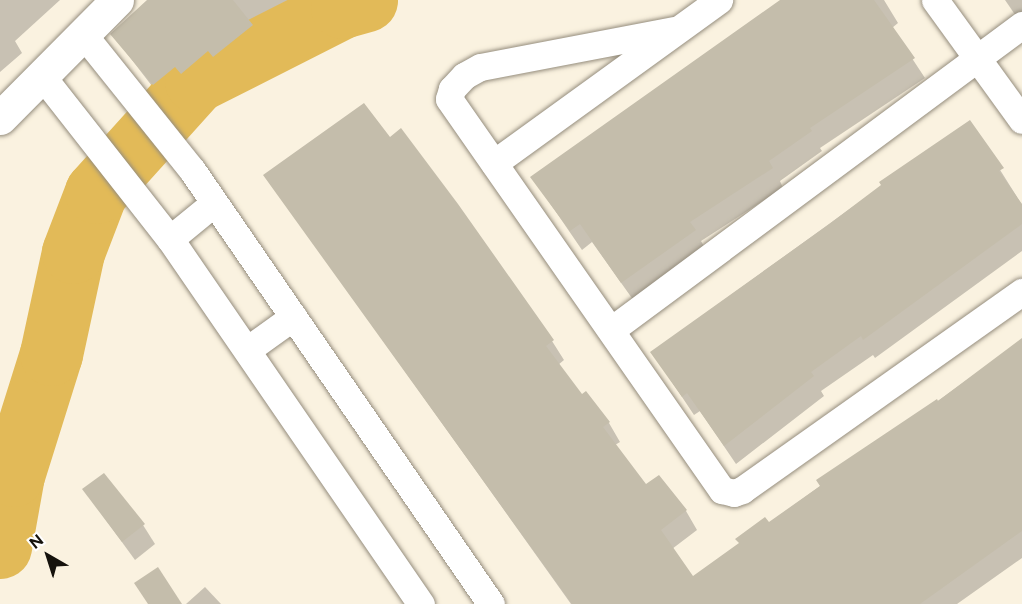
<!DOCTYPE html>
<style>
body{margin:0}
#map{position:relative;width:1022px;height:604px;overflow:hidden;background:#faf2e0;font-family:Figtree,sans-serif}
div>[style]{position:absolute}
.shadow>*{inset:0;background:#0003}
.river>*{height:63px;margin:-31.5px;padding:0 31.5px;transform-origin:31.5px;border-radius:31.5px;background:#e2ba58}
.building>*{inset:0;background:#c4bdab}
.roads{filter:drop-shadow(0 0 2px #958d7d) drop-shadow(0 0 2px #958d7d)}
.minor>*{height:27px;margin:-13.5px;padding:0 13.5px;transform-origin:13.5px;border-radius:13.5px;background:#fff}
.tertiary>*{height:33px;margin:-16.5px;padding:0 16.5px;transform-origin:16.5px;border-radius:16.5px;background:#fff}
span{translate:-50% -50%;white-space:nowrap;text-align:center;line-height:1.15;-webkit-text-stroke:4.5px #fff;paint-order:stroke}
.north{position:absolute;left:18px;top:526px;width:60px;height:60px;-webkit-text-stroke:4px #fff;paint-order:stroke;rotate:321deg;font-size:16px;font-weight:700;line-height:24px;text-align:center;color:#15120c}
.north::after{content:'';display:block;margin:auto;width:21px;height:27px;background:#15120c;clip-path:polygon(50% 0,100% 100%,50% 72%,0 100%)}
</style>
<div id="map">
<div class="shadow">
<div style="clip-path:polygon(0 0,60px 0,15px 41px,22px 53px,0 72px)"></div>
<div style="clip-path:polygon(153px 0,301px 0,302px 3px,256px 33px,263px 45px,225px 75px,220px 70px,193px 93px,187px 86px,165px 103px,112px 34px)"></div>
<div style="clip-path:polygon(324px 0,383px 0,332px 15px)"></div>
<div style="clip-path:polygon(782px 0,884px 0,898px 23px,892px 28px,925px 78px,820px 148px,822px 151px,780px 181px,783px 188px,701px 241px,706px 250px,634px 301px,592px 242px,582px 250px,532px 177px)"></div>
<div style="clip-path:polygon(1005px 0,1022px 0,1022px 16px,1018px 19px)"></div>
<div style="clip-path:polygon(970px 122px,1022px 205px,1022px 251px,875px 358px,873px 355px,821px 391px,824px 396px,736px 464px,700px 411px,694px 415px,652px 352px)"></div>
<div style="clip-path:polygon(389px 139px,457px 205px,552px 341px,564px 360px,558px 365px,581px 397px,609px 423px,620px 442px,615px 445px,646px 486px,659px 477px,686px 511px,697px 530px,672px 549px,693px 578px,1022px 340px,1022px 558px,957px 604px,571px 604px,265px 175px)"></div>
<div style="clip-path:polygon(84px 490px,143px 525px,155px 544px,135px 560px)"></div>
<div style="clip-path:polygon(205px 587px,221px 604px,186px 604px)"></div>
</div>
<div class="river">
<div style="left:0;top:547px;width:73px;rotate:-79.8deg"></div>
<div style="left:13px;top:475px;width:127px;rotate:-72.6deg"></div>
<div style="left:51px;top:354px;width:104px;rotate:-77.8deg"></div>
<div style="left:73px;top:252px;width:64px;rotate:-69deg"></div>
<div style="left:96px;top:192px;width:149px;rotate:-48deg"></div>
<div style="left:196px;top:81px;width:164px;rotate:-26.9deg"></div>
<div style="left:342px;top:7px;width:25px;rotate:-16deg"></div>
</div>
<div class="building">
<div style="clip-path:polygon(147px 0,233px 0,253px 25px,213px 57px,208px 51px,181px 74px,175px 67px,153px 85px,110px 34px)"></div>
<div style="clip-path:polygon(780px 0,874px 0,915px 58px,810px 128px,812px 131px,769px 161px,773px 168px,690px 222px,696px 230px,621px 283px,580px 224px,570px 231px,530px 177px)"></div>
<div style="clip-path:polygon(364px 103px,390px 137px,401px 128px,458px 204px,554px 340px,546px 346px,582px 394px,586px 391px,610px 422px,603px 427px,646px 484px,659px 475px,687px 510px,661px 530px,693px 576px,739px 543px,735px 539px,765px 517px,769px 522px,820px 486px,816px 480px,937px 399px,938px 401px,1022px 338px,1022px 531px,920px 604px,572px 604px,263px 175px)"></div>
<div style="clip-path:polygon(970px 120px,1004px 168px,999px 171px,1022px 204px,1022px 224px,863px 340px,861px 336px,811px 372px,814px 376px,724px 446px,687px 393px,682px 397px,650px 352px,828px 225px,881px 185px,879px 182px)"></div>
<div style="clip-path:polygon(104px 473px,145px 524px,122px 542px,82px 489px)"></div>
<div style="clip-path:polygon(158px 567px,182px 604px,148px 604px,134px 583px)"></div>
</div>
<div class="roads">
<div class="minor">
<div style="left:935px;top:0;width:148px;rotate:54.1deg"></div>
<div style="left:674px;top:30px;width:197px;rotate:169.2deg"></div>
<div style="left:480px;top:67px;width:18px;rotate:151deg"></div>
<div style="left:464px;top:76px;width:18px;rotate:133deg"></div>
<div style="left:452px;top:89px;width:10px;rotate:107deg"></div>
<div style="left:449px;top:99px;width:477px;rotate:55.1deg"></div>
<div style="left:722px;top:490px;width:12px;rotate:14deg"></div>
<div style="left:734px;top:493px;width:9px;rotate:-21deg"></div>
<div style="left:742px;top:490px;width:343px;rotate:-35.3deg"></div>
<div style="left:83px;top:34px;width:174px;rotate:51.3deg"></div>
<div style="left:192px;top:170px;width:527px;rotate:55.44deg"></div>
<div style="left:42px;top:76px;width:207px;rotate:51.9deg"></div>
<div style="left:170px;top:239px;width:443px;rotate:55.5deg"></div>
<div style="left:494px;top:163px;width:278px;rotate:-35.9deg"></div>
<div style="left:170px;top:239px;width:57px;rotate:-39.3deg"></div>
<div style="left:611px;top:330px;width:512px;rotate:-36.58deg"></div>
<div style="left:247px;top:350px;width:57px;rotate:-35.7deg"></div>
</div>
<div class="tertiary">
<div style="left:0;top:118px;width:166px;rotate:-45.2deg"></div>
</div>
</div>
<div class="north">N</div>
</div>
